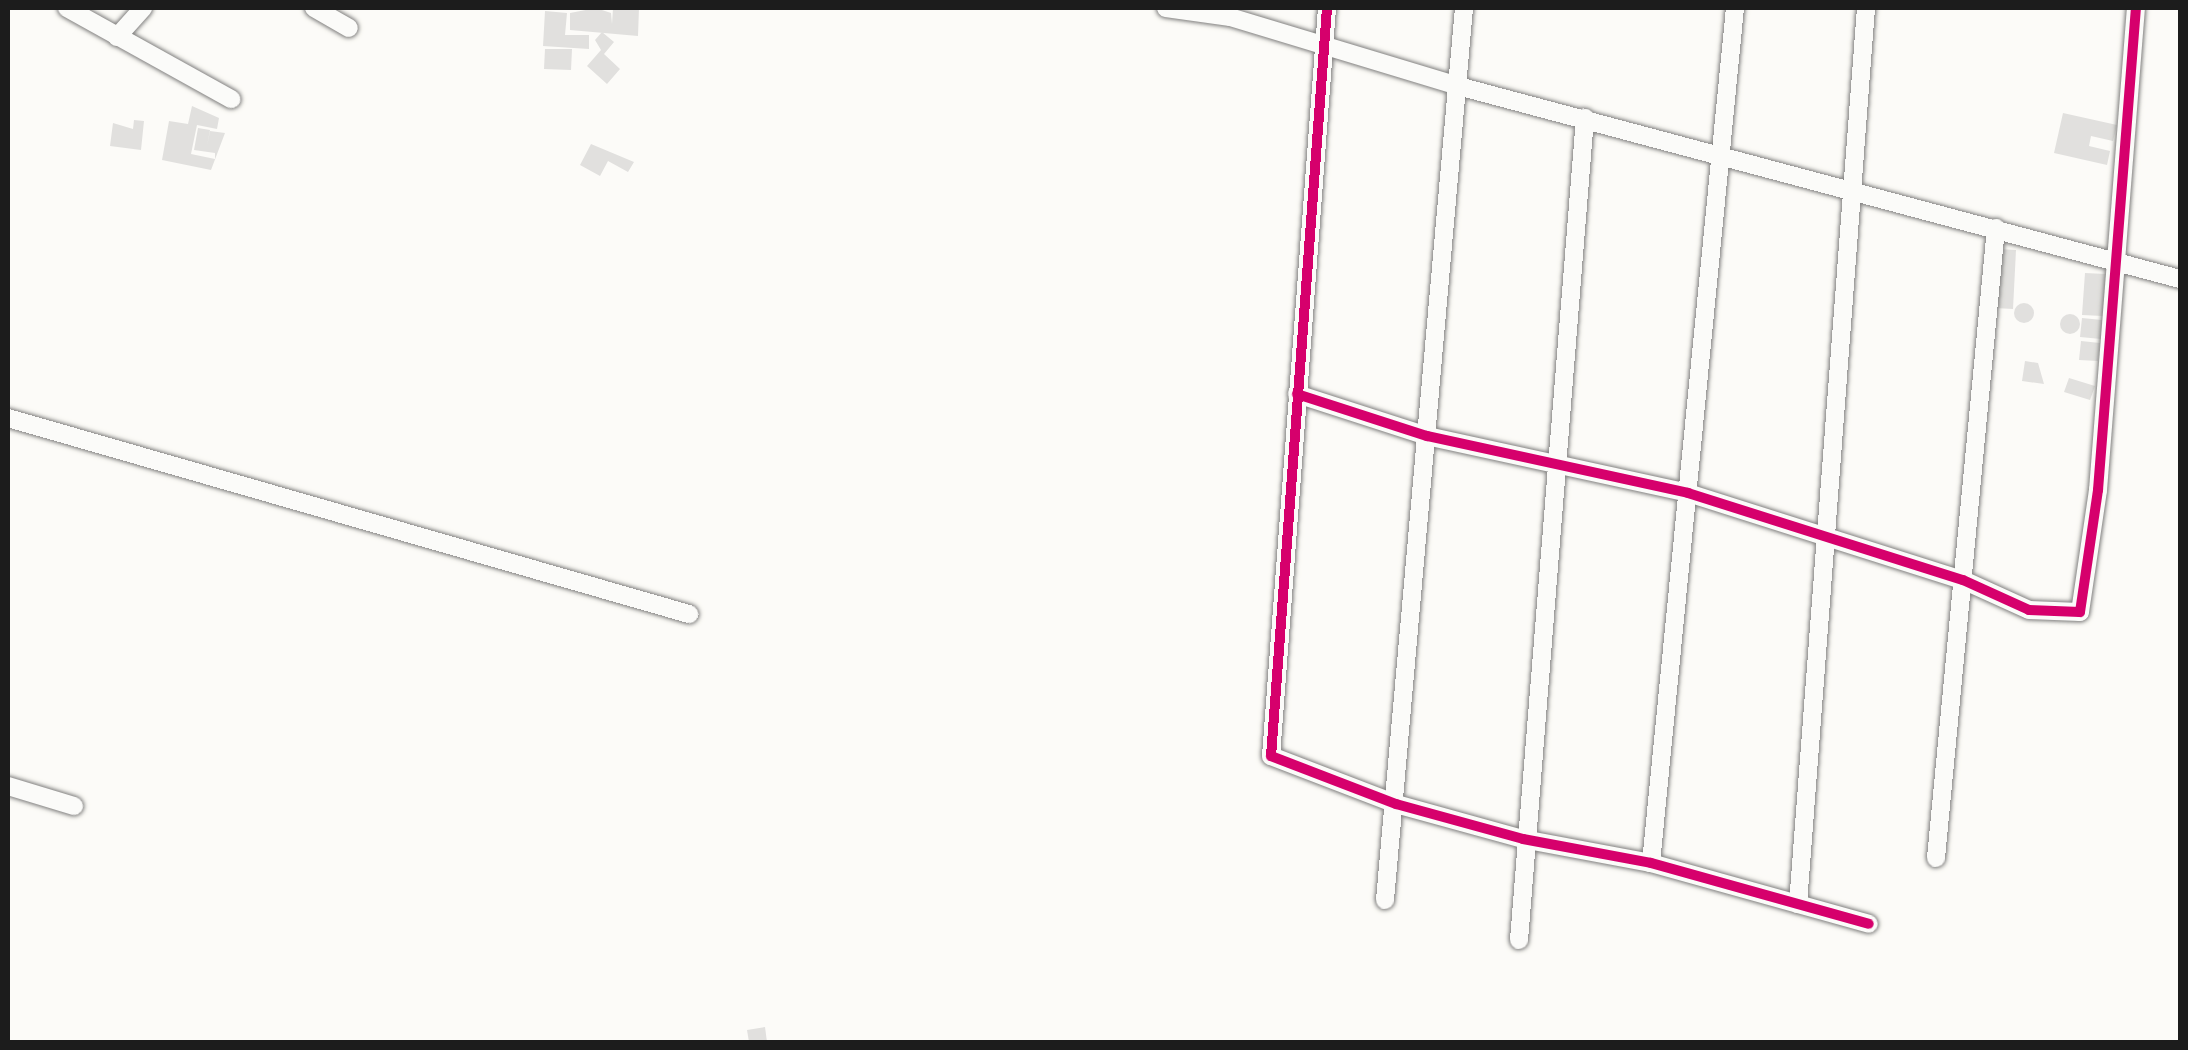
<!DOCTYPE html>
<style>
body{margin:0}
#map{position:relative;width:2188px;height:1050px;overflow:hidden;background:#fcfbf8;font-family:Kalam,sans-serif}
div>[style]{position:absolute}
.building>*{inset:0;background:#e1e0de}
.round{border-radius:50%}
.roads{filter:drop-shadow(0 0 2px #81807f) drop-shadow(0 0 2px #81807f)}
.minor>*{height:18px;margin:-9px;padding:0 9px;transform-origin:9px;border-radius:9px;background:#fbfbf9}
.cycleway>*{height:10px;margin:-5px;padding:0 5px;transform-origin:5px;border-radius:5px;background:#d6006c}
span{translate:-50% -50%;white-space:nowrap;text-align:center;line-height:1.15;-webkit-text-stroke:9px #fdfcf7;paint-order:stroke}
.frame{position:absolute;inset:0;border:10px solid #1c1c1c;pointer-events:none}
</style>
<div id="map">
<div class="building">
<div style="clip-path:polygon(596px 8px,611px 13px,612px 24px,613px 8px,639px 8px,638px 36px,570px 30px,570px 13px)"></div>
<div style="clip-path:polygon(545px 11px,567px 13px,565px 35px,589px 35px,589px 49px,543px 46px)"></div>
<div style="clip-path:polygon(602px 32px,614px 42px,604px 54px,620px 69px,607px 84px,587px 66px,601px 50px,595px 40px)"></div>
<div style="clip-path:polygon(545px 49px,572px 49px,571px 70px,544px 69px)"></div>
<div style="clip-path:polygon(192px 106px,219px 118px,217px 129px,197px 125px,191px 154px,215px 159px,215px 153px,194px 150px,198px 128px,210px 130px,207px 146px,210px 131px,225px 133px,211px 170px,162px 160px,169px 121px,188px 124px)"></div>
<div style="clip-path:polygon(2063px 113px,2117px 125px,2113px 141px,2091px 136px,2089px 146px,2110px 151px,2107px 165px,2054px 153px)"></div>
<div style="clip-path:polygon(134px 120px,144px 121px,141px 150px,110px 146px,113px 123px,133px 129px)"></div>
<div style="clip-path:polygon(591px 144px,634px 162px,628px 172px,608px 161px,600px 176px,580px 165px)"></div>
<div style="clip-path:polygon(1998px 249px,2016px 250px,2013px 309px,1995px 308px)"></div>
<div style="clip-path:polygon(2085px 273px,2106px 274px,2103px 316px,2082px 315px)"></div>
<div class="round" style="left:2014px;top:303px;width:20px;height:20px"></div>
<div class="round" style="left:2060px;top:314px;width:20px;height:20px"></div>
<div style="clip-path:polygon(2082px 318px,2102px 320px,2101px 339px,2080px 337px)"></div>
<div style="clip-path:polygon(2081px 341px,2100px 343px,2098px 361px,2079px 360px)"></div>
<div style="clip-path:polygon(2025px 361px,2038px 363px,2044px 384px,2022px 381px)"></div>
<div style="clip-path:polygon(2069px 378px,2095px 386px,2090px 400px,2064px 392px)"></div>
<div style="clip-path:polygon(765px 1027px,767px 1042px,749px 1042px,747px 1030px)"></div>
</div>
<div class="roads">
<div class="minor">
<div style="left:67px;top:8px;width:188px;rotate:29deg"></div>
<div style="left:314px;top:8px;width:40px;rotate:29.7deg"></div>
<div style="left:1166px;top:8px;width:65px;rotate:8deg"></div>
<div style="left:1230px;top:17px;width:238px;rotate:16.8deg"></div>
<div style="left:1458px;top:86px;width:747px;rotate:14.97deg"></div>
<div style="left:1327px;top:8px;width:750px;rotate:94.28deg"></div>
<div style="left:1271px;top:756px;width:134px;rotate:21deg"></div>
<div style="left:1396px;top:804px;width:132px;rotate:15.4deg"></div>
<div style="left:1523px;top:839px;width:130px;rotate:10.6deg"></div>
<div style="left:1651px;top:863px;width:226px;rotate:15.6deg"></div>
<div style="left:117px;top:37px;width:39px;rotate:-48deg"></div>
<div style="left:1297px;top:394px;width:137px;rotate:17.9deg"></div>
<div style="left:1427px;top:436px;width:267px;rotate:12.3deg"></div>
<div style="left:1688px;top:493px;width:288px;rotate:17.6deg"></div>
<div style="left:1963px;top:580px;width:72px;rotate:24.4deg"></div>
<div style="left:2029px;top:610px;width:51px;rotate:2.2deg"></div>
<div style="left:2080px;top:612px;width:123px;rotate:-81.6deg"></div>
<div style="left:2098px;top:490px;width:483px;rotate:-85.5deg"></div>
<div style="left:8px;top:418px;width:709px;rotate:16.06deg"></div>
<div style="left:8px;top:786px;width:69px;rotate:16.9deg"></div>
<div style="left:1936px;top:858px;width:633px;rotate:-84.56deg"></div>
<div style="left:1651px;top:863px;width:859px;rotate:-84.39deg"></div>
<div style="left:1385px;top:900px;width:895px;rotate:-84.94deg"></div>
<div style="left:1798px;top:904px;width:899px;rotate:-85.66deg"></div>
<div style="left:1519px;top:940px;width:825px;rotate:-85.41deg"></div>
</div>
</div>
<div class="cycleway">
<div style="left:1327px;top:8px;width:750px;rotate:94.28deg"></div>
<div style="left:1271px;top:756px;width:134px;rotate:21deg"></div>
<div style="left:1396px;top:804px;width:132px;rotate:15.4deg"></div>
<div style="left:1523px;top:839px;width:130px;rotate:10.6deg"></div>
<div style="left:1651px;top:863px;width:226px;rotate:15.6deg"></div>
<div style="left:1297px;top:394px;width:137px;rotate:17.9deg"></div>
<div style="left:1427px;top:436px;width:267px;rotate:12.3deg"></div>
<div style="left:1688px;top:493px;width:288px;rotate:17.6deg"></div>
<div style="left:1963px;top:580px;width:72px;rotate:24.4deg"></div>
<div style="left:2029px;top:610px;width:51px;rotate:2.2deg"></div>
<div style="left:2080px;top:612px;width:123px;rotate:-81.6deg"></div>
<div style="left:2098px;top:490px;width:483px;rotate:-85.5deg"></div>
</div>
<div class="frame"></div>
</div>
